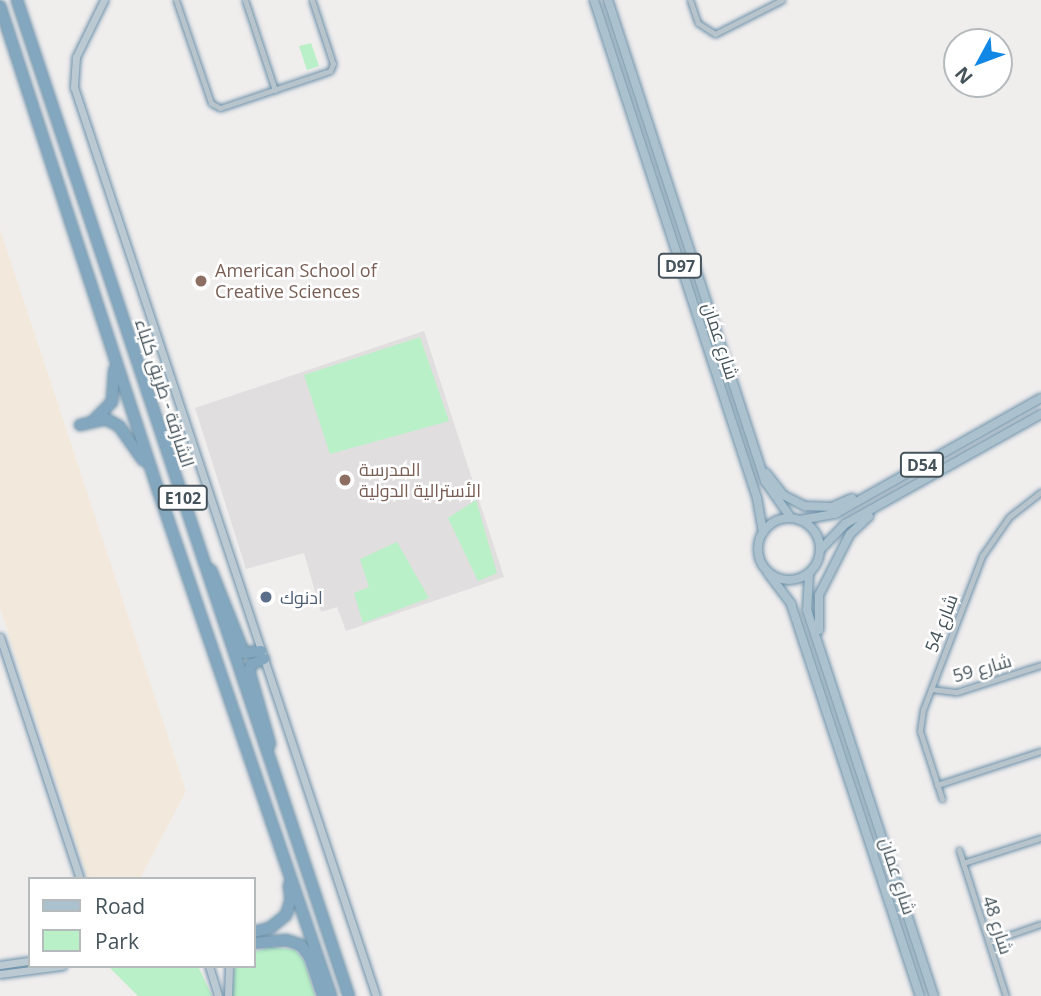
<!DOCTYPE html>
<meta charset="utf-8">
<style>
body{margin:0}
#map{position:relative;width:1041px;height:996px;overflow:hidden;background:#f0eded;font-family:"Open Sans",Cairo,sans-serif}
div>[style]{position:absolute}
.education>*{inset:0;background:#e1dedf}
.green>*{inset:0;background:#b9f0c7}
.sand>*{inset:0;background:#f2e9dc}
.roads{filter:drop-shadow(0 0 2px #6e92aa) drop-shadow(0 0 2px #6e92aa)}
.street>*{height:5px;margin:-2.5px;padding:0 2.5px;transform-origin:2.5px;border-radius:2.5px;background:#b8c4cb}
.secondary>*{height:7px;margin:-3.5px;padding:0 3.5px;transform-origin:3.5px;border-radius:3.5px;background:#bac9d2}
.primary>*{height:8px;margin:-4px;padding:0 4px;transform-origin:4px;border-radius:4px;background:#abc1ce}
.primary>.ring{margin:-4px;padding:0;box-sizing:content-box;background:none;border:8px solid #abc1ce;border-radius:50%}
.highway>*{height:10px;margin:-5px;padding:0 5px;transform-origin:5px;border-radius:5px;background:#82a7bf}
.dots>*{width:19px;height:19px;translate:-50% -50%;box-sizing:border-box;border:4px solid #fff;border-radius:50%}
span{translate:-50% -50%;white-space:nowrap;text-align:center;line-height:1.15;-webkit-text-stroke:5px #fff;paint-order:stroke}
.shield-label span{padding:2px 5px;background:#fff;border:2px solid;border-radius:5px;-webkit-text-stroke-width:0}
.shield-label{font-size:16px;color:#45535b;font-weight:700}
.education-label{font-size:18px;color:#785e54}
.left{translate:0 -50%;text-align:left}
.street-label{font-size:18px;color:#45535b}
.service-label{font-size:18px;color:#4e5e75}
.legend{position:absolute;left:28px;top:877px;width:228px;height:91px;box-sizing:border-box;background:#fff;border:2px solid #b5babd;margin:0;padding:9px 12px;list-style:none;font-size:21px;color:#45535b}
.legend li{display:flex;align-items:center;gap:14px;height:35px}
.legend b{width:35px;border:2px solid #b5babd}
.north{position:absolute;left:943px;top:28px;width:70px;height:70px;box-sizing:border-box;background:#fff;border:2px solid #b5babd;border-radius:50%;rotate:229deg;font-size:19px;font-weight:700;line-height:28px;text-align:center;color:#45535b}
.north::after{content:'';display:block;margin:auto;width:24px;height:32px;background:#1188e6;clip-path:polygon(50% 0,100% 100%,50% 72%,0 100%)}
</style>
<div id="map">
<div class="education">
<div style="clip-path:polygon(424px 331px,504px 577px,346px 631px,337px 607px,321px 612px,304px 553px,246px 569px,195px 408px)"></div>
</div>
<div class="green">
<div style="clip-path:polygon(311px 43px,319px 66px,307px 70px,299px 46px)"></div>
<div style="clip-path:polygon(420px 337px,449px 421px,330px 454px,304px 375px)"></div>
<div style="clip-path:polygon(476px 500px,497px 573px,478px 581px,448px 518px)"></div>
<div style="clip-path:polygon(397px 542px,429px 598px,363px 623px,354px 593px,369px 587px,360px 559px)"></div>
<div style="clip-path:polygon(271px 947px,295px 950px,304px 961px,315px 996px,232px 996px,235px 966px,254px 966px,254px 952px)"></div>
<div style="clip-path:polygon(108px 966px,198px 966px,212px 996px,138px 996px)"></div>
</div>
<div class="sand">
<div style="clip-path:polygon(0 229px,186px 791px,140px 879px,88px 879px,0 608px)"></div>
</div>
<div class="roads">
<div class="street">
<div style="left:176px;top:0;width:109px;rotate:71.2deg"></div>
<div style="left:211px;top:103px;width:10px;rotate:29deg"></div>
<div style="left:220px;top:108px;width:116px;rotate:-18.6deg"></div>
<div style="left:330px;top:71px;width:8px;rotate:-67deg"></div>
<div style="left:333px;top:64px;width:67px;rotate:-108.2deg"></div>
<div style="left:245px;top:0;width:95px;rotate:71.6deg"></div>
<div style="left:690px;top:0;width:24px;rotate:71deg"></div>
<div style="left:698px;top:23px;width:20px;rotate:33deg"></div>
<div style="left:715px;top:34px;width:75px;rotate:-26.9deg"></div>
<div style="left:931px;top:689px;width:26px;rotate:7deg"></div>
<div style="left:957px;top:692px;width:88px;rotate:-17.8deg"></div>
<div style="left:937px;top:785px;width:109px;rotate:-18.1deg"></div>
<div style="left:942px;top:799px;width:71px;rotate:-107.9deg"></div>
<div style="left:920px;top:731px;width:21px;rotate:-82deg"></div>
<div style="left:923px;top:710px;width:165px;rotate:-69deg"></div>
<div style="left:982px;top:556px;width:47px;rotate:-55.3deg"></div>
<div style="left:1009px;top:517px;width:41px;rotate:-38deg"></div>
<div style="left:959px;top:850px;width:153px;rotate:72.2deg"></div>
<div style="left:963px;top:863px;width:82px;rotate:-17.8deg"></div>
<div style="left:989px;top:942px;width:55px;rotate:-19.1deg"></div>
</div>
<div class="secondary">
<div style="left:104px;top:0;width:64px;rotate:116.2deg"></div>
<div style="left:76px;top:57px;width:30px;rotate:94deg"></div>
<div style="left:74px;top:87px;width:958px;rotate:71.62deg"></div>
<div style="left:0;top:637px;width:255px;rotate:71.7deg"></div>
<div style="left:0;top:965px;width:30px;rotate:-8deg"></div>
<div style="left:209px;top:966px;width:31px;rotate:73deg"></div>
<div style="left:0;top:974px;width:63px;rotate:-7.4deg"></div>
<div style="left:228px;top:996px;width:30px;rotate:-88deg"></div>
</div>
<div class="primary">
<div style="left:594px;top:0;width:524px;rotate:71.88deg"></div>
<div style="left:757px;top:498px;width:35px;rotate:80deg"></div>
<div style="left:608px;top:0;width:506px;rotate:71.92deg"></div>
<div style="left:765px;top:481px;width:45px;rotate:54.9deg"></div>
<div style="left:766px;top:473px;width:28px;rotate:52deg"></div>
<div style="left:783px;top:495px;width:25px;rotate:27deg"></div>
<div style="left:805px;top:506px;width:27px;rotate:2deg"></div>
<div style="left:832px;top:507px;width:22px;rotate:-24deg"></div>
<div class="ring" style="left:758px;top:518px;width:54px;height:54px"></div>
<div style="left:800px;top:520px;width:36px;rotate:-10deg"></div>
<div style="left:835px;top:514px;width:236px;rotate:-29.4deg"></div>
<div style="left:820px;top:550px;width:36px;rotate:-46deg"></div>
<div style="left:845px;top:524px;width:225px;rotate:-29.3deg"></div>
<div style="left:768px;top:573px;width:39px;rotate:53deg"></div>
<div style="left:791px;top:604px;width:413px;rotate:71.8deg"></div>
<div style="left:809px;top:574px;width:36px;rotate:93deg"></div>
<div style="left:807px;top:610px;width:406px;rotate:71.8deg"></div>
<div style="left:819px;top:630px;width:35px;rotate:-90deg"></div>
<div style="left:819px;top:595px;width:68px;rotate:-63.1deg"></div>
<div style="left:850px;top:534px;width:26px;rotate:-43deg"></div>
</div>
<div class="highway">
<div style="left:17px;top:0;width:1050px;rotate:71.57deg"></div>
<div style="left:0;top:6px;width:509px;rotate:71.92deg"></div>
<div style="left:158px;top:490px;width:535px;rotate:71.12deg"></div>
<div style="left:94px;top:420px;width:25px;rotate:-45deg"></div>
<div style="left:112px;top:402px;width:32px;rotate:-86deg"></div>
<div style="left:80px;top:425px;width:27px;rotate:-13deg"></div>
<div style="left:106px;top:419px;width:15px;rotate:28deg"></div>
<div style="left:119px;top:426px;width:42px;rotate:54.8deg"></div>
<div style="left:211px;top:570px;width:89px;rotate:68.3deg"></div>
<div style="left:244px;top:653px;width:17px;rotate:-7deg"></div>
<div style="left:264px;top:659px;width:13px;rotate:157deg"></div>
<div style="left:252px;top:664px;width:7px;rotate:117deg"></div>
<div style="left:249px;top:670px;width:77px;rotate:74.2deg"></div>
<div style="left:254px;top:932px;width:16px;rotate:-14deg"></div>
<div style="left:270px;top:928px;width:21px;rotate:-39deg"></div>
<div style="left:286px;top:915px;width:16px;rotate:-72deg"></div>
<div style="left:291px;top:900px;width:15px;rotate:-98deg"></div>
<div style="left:254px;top:943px;width:32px;rotate:-5deg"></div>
<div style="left:286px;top:940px;width:16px;rotate:18deg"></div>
<div style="left:301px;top:945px;width:15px;rotate:53deg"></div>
<div style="left:310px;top:957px;width:41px;rotate:71.6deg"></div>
</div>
</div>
<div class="dots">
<div style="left:201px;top:281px;background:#8d6e63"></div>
<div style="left:345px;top:480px;background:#8d6e63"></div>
<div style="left:266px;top:597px;background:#5c6f8a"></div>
</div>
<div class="shield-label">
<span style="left:680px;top:266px">D97</span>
<span style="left:922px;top:465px">D54</span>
<span style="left:183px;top:498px">E102</span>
</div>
<div class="education-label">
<span class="left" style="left:215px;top:281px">American School of<br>Creative Sciences</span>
<span class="left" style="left:359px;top:480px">المدرسة<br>الأسترالية الدولية</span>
</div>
<div class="street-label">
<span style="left:721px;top:341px;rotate:72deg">شارع عمان</span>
<span style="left:165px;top:393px;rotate:72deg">الشارقة - طريق كلباء</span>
<span style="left:941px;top:623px;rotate:-69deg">شارع 54</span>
<span style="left:982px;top:668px;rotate:-16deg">شارع 59</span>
<span style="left:898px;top:876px;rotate:72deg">شارع عمان</span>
<span style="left:998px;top:925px;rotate:72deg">شارع 48</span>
</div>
<div class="service-label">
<span class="left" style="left:280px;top:597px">ادنوك</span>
</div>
<ul class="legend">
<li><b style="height:9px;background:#abc1ce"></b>Road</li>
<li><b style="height:19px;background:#b9f0c7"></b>Park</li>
</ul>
<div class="north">N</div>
</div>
